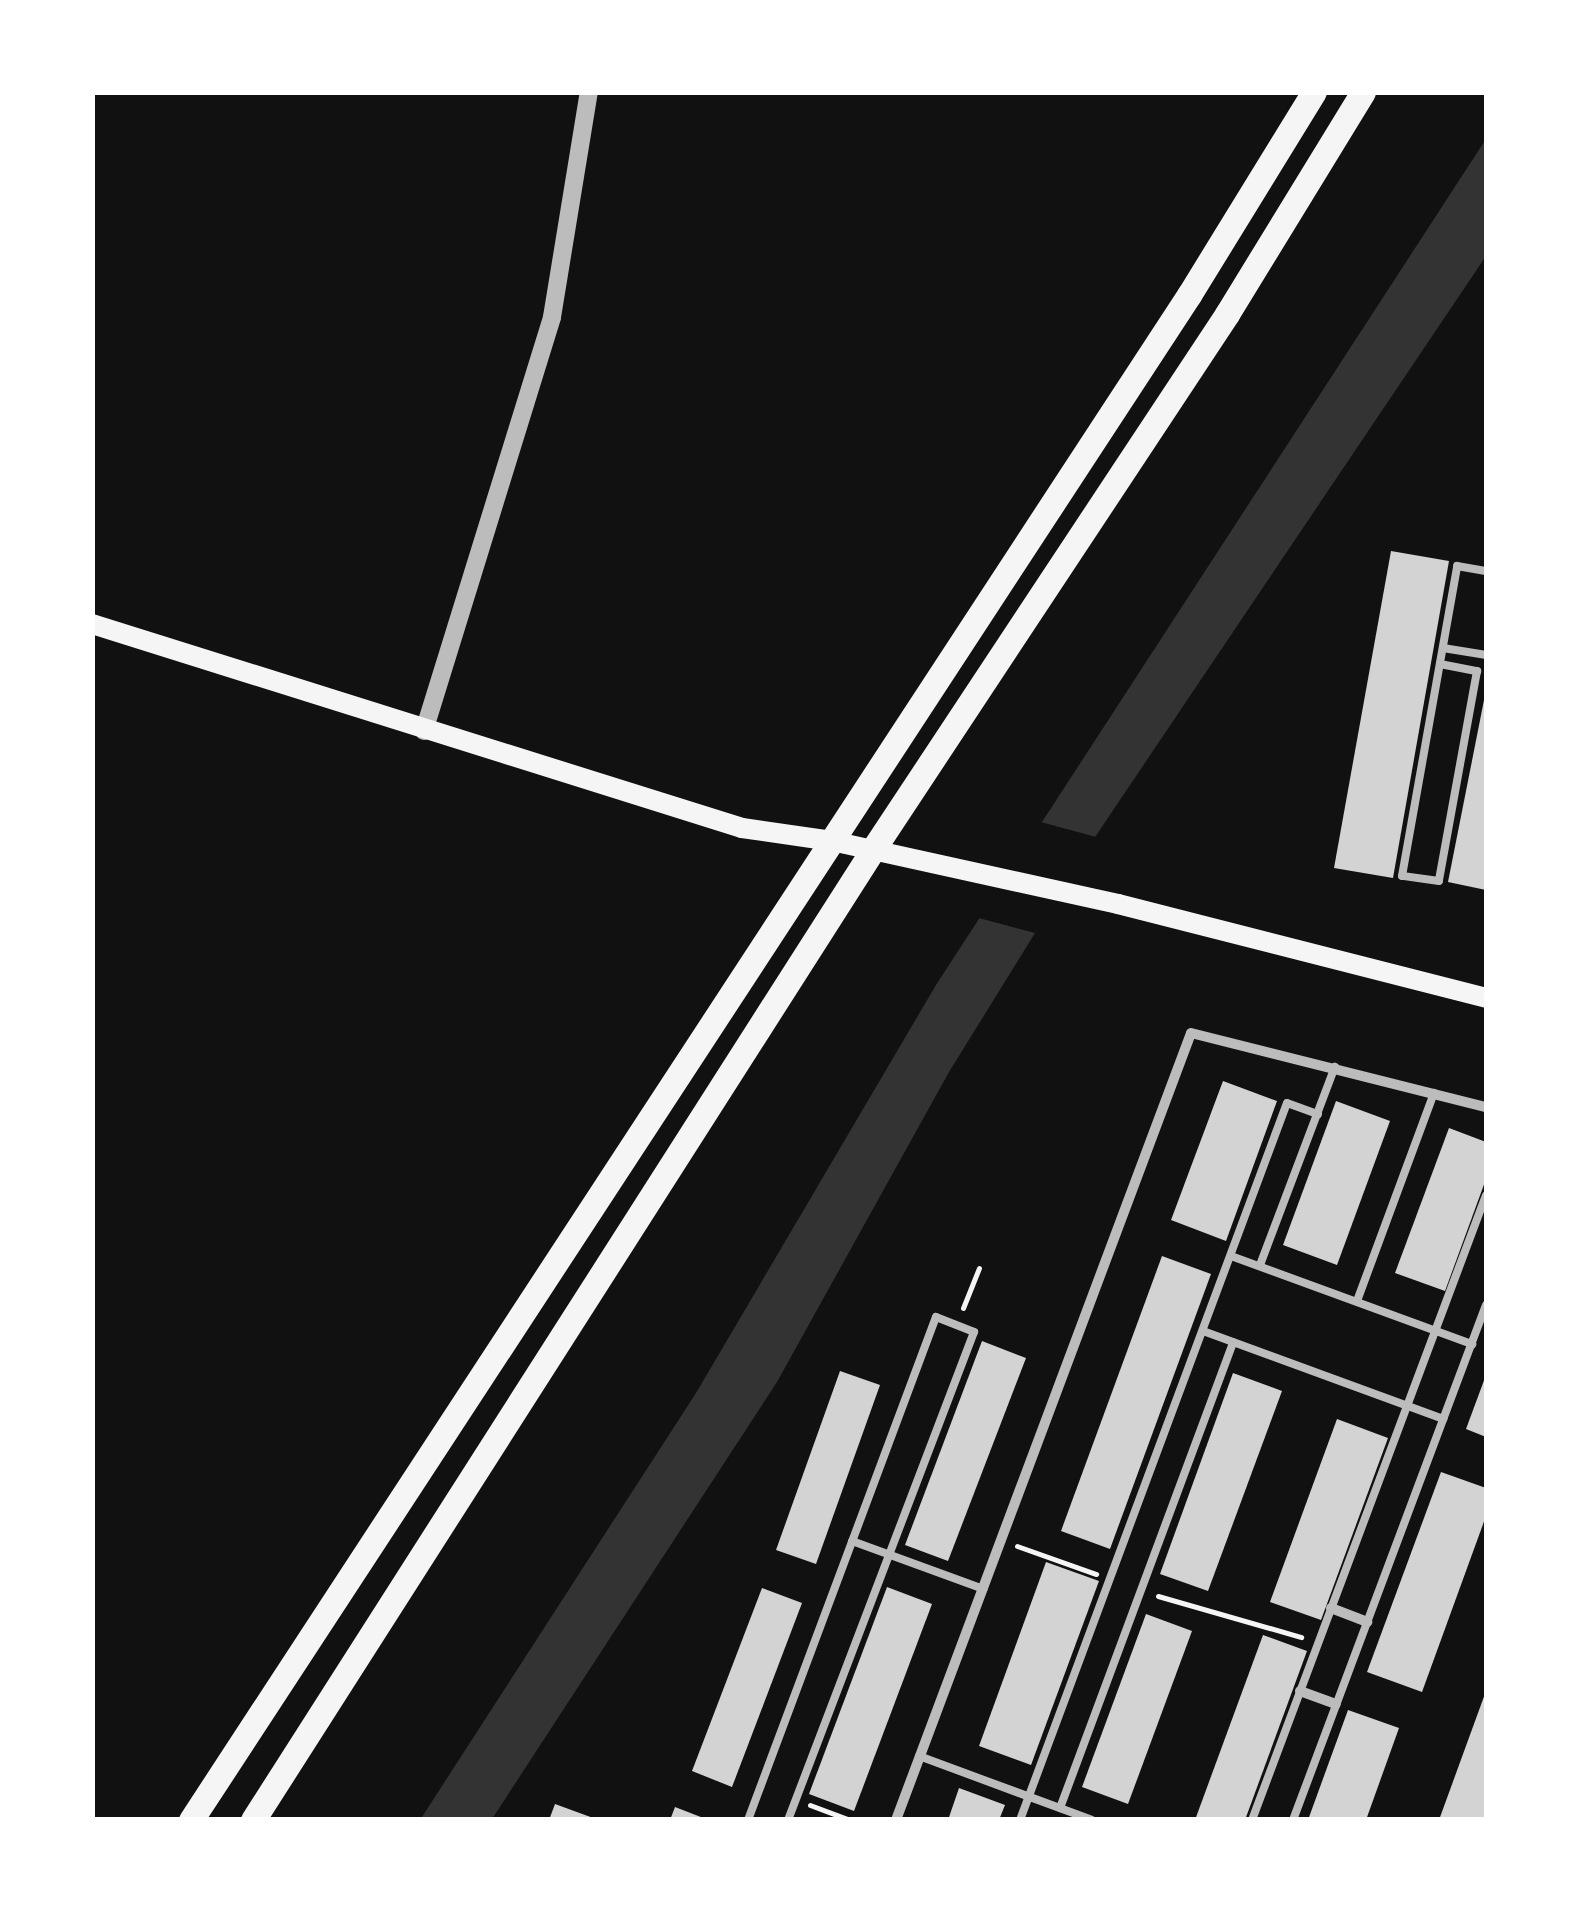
<!DOCTYPE html>
<style>
body{margin:0}
#map{position:relative;width:1579px;height:1912px;overflow:hidden;background:#111;font-family:Spectral,serif}
div>[style]{position:absolute}
.water>*{inset:0;background:#333}
.pier>*{inset:0;background:#111}
.building>*{inset:0;background:#d3d3d3}
.path>*{height:5px;margin:-2.5px;padding:0 2.5px;transform-origin:2.5px;border-radius:2.5px;background:#f5f5f5}
.service>*{height:8px;margin:-4px;padding:0 4px;transform-origin:4px;border-radius:4px;background:#bcbcbc}
.minor>*{height:10px;margin:-5px;padding:0 5px;transform-origin:5px;border-radius:5px;background:#bcbcbc}
.tertiary>*{height:18px;margin:-9px;padding:0 9px;transform-origin:9px;border-radius:9px;background:#bcbcbc}
.secondary>*{height:20px;margin:-10px;padding:0 10px;transform-origin:10px;border-radius:10px;background:#f5f5f5}
.primary>*{height:25px;margin:-12.5px;padding:0 12.5px;transform-origin:12.5px;border-radius:12.5px;background:#f5f5f5}
span{translate:-50% -50%;white-space:nowrap;text-align:center;line-height:1.15;-webkit-text-stroke:8px #fff;paint-order:stroke}
.frame{position:absolute;inset:0;border:95px solid #fff;pointer-events:none}
</style>
<div id="map">
<div class="water">
<div style="clip-path:polygon(1486px 139px,1486px 256px,1089px 846px,949px 1072px,777px 1382px,492px 1819px,420px 1820px,696px 1393px,936px 985px)"></div>
</div>
<div class="pier">
<div style="clip-path:polygon(1037px 821px,1096px 837px,1035px 933px,975px 917px)"></div>
</div>
<div class="building">
<div style="clip-path:polygon(1391px 551px,1449px 561px,1393px 878px,1334px 868px)"></div>
<div style="clip-path:polygon(1485px 695px,1486px 695px,1486px 890px,1448px 882px)"></div>
<div style="clip-path:polygon(1223px 1081px,1277px 1101px,1226px 1241px,1171px 1220px)"></div>
<div style="clip-path:polygon(1336px 1101px,1390px 1121px,1337px 1265px,1283px 1245px)"></div>
<div style="clip-path:polygon(1449px 1128px,1486px 1142px,1486px 1179px,1445px 1291px,1395px 1273px)"></div>
<div style="clip-path:polygon(1162px 1256px,1211px 1274px,1110px 1549px,1061px 1531px)"></div>
<div style="clip-path:polygon(982px 1341px,1026px 1358px,948px 1561px,905px 1545px)"></div>
<div style="clip-path:polygon(840px 1371px,880px 1385px,816px 1564px,776px 1550px)"></div>
<div style="clip-path:polygon(1233px 1373px,1282px 1391px,1208px 1591px,1160px 1574px)"></div>
<div style="clip-path:polygon(1486px 1375px,1486px 1437px,1466px 1429px)"></div>
<div style="clip-path:polygon(1337px 1419px,1388px 1438px,1321px 1620px,1270px 1602px)"></div>
<div style="clip-path:polygon(1441px 1472px,1486px 1488px,1486px 1516px,1422px 1692px,1367px 1672px)"></div>
<div style="clip-path:polygon(1046px 1562px,1099px 1581px,1031px 1765px,979px 1746px)"></div>
<div style="clip-path:polygon(887px 1587px,932px 1604px,854px 1811px,809px 1794px)"></div>
<div style="clip-path:polygon(762px 1588px,802px 1603px,732px 1787px,692px 1771px)"></div>
<div style="clip-path:polygon(1146px 1614px,1192px 1631px,1128px 1804px,1082px 1787px)"></div>
<div style="clip-path:polygon(1263px 1635px,1307px 1651px,1245px 1820px,1195px 1820px)"></div>
<div style="clip-path:polygon(1486px 1691px,1486px 1820px,1439px 1820px)"></div>
<div style="clip-path:polygon(1348px 1710px,1399px 1728px,1366px 1820px,1308px 1820px)"></div>
<div style="clip-path:polygon(959px 1788px,1005px 1805px,999px 1820px,948px 1820px)"></div>
<div style="clip-path:polygon(555px 1804px,596px 1819px,596px 1820px,549px 1820px)"></div>
<div style="clip-path:polygon(675px 1807px,706px 1819px,706px 1820px,670px 1820px)"></div>
</div>
<div class="path">
<div style="left:963px;top:1308px;width:43px;rotate:-68.2deg"></div>
<div style="left:1017px;top:1546px;width:84px;rotate:19.5deg"></div>
<div style="left:1158px;top:1596px;width:149px;rotate:16deg"></div>
<div style="left:810px;top:1805px;width:43px;rotate:20.6deg"></div>
</div>
<div class="service">
<div style="left:1443px;top:648px;width:44px;rotate:9.2deg"></div>
<div style="left:1440px;top:664px;width:38px;rotate:11deg"></div>
<div style="left:1477px;top:671px;width:213px;rotate:100.3deg"></div>
<div style="left:1439px;top:881px;width:37px;rotate:-172deg"></div>
<div style="left:1402px;top:876px;width:315px;rotate:-79.9deg"></div>
<div style="left:1457px;top:566px;width:29px;rotate:10deg"></div>
<div style="left:1231px;top:1256px;width:257px;rotate:20.1deg"></div>
<div style="left:1260px;top:1265px;width:212px;rotate:-69.3deg"></div>
<div style="left:1357px;top:1301px;width:222px;rotate:-69.7deg"></div>
<div style="left:1203px;top:1331px;width:256px;rotate:20.1deg"></div>
<div style="left:852px;top:1541px;width:140px;rotate:20.1deg"></div>
<div style="left:919px;top:1756px;width:184px;rotate:20.3deg"></div>
<div style="left:1060px;top:1808px;width:497px;rotate:-69.6deg"></div>
<div style="left:748px;top:1820px;width:537px;rotate:-69.51deg"></div>
<div style="left:936px;top:1317px;width:41px;rotate:21.5deg"></div>
<div style="left:974px;top:1332px;width:522px;rotate:110.86deg"></div>
<div style="left:1020px;top:1820px;width:765px;rotate:-69.58deg"></div>
<div style="left:1287px;top:1103px;width:33px;rotate:20deg"></div>
<div style="left:1252px;top:1820px;width:667px;rotate:-69.47deg"></div>
<div style="left:1293px;top:1820px;width:550px;rotate:-69.46deg"></div>
</div>
<div class="minor">
<div style="left:1331px;top:1608px;width:39px;rotate:21deg"></div>
<div style="left:1300px;top:1691px;width:38px;rotate:20deg"></div>
<div style="left:896px;top:1820px;width:840px;rotate:-69.45deg"></div>
<div style="left:1191px;top:1033px;width:304px;rotate:14.1deg"></div>
</div>
<div class="tertiary">
<div style="left:424px;top:731px;width:433px;rotate:-72.8deg"></div>
<div style="left:552px;top:317px;width:228px;rotate:-80.7deg"></div>
</div>
<div class="secondary">
<div style="left:92px;top:624px;width:681px;rotate:17.42deg"></div>
<div style="left:742px;top:828px;width:91px;rotate:8.2deg"></div>
<div style="left:832px;top:841px;width:293px;rotate:12.4deg"></div>
<div style="left:1118px;top:904px;width:380px;rotate:14.3deg"></div>
</div>
<div class="primary">
<div style="left:191px;top:1820px;width:1823px;rotate:-56.8deg"></div>
<div style="left:1189px;top:295px;width:238px;rotate:-58.4deg"></div>
<div style="left:253px;top:1820px;width:1150px;rotate:-57.43deg"></div>
<div style="left:872px;top:851px;width:644px;rotate:-56.53deg"></div>
<div style="left:1227px;top:314px;width:260px;rotate:-58.5deg"></div>
</div>
<div class="frame"></div>
</div>
